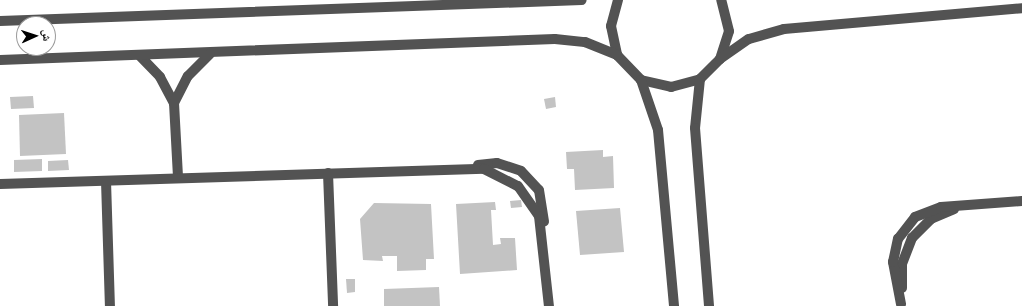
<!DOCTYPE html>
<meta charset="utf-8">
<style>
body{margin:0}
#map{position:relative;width:1022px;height:306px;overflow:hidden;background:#fff;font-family:"Open Sans","Noto Naskh Arabic",sans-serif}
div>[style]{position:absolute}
.building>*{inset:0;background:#c3c3c3}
.minor>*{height:10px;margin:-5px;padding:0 5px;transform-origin:5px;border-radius:5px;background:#535353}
span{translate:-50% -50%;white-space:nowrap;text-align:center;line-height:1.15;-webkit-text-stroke:3px #fff;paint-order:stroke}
.north{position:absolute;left:16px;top:16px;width:40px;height:40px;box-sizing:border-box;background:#fff;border:1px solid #999;border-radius:50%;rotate:87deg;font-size:11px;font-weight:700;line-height:16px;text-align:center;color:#000}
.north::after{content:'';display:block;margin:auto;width:14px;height:18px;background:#000;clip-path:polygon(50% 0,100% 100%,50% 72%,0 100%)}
</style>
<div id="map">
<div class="building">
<div style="clip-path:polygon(33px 96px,34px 108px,11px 109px,10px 97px)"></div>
<div style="clip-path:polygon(555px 97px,556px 107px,546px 109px,544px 99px)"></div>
<div style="clip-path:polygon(64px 113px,66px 154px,20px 156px,19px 115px)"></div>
<div style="clip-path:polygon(603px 150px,603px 157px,613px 156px,614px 188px,575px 190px,574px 169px,567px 169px,566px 152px)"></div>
<div style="clip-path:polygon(42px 159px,42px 171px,14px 172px,14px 160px)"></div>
<div style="clip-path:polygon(68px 160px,69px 170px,48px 171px,48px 161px)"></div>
<div style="clip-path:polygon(521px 200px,522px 207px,511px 208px,510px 201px)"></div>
<div style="clip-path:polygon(495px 202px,496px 210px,491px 210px,493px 245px,501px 244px,500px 238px,515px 238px,517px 270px,460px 274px,456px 204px)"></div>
<div style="clip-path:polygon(374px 203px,431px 204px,434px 259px,426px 259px,426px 270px,397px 271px,397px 256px,382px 256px,383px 261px,363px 260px,360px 219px)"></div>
<div style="clip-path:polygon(620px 208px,624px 252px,580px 255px,576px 211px)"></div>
<div style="clip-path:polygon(346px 279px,355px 279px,355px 292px,347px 293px)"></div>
<div style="clip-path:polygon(439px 287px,440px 306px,384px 306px,384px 289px)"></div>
</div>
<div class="minor">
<div style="left:618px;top:0;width:27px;rotate:105deg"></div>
<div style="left:611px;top:26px;width:30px;rotate:78deg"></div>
<div style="left:617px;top:55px;width:35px;rotate:46deg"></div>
<div style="left:641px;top:80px;width:31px;rotate:13deg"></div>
<div style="left:671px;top:87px;width:30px;rotate:-15deg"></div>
<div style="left:700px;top:79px;width:28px;rotate:-45deg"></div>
<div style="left:720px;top:59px;width:29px;rotate:-72deg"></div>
<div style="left:729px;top:31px;width:32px;rotate:-104deg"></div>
<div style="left:0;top:21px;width:582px;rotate:-2.07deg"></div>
<div style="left:140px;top:56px;width:29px;rotate:46deg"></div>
<div style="left:160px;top:77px;width:30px;rotate:62deg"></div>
<div style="left:174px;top:103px;width:74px;rotate:86.9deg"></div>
<div style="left:720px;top:59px;width:35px;rotate:-35deg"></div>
<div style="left:749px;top:39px;width:36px;rotate:-16deg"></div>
<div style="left:784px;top:29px;width:239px;rotate:-5deg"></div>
<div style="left:0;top:60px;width:555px;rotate:-2.17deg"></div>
<div style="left:555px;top:39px;width:30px;rotate:6deg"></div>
<div style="left:585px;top:42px;width:35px;rotate:22deg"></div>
<div style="left:700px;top:79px;width:49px;rotate:95.8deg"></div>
<div style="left:695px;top:128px;width:179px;rotate:85.5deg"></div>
<div style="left:641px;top:80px;width:53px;rotate:71.2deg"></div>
<div style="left:658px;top:130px;width:177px;rotate:84.8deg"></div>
<div style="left:174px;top:103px;width:30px;rotate:-63deg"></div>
<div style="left:188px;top:76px;width:31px;rotate:-45deg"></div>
<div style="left:478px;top:165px;width:19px;rotate:-6deg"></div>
<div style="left:497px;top:163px;width:25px;rotate:18deg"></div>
<div style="left:521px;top:171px;width:26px;rotate:47deg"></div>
<div style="left:539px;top:190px;width:32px;rotate:81deg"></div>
<div style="left:328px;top:173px;width:133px;rotate:87.8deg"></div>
<div style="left:106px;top:181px;width:125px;rotate:88.2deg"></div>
<div style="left:0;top:184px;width:484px;rotate:-1.8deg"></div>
<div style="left:484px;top:169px;width:38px;rotate:27deg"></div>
<div style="left:518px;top:186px;width:37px;rotate:55deg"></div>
<div style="left:539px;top:216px;width:91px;rotate:83.7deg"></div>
<div style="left:902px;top:288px;width:24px;rotate:-90deg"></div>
<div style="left:902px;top:264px;width:28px;rotate:-69deg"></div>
<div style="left:912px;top:238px;width:27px;rotate:-45deg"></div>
<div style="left:931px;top:219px;width:25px;rotate:-23deg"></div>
<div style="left:901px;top:304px;width:43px;rotate:-100.8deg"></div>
<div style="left:893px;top:262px;width:24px;rotate:-78deg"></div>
<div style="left:898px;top:239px;width:28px;rotate:-52deg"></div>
<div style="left:915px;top:217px;width:28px;rotate:-21deg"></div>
<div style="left:941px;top:207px;width:81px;rotate:-4.2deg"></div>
</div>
<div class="north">ش</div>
</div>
